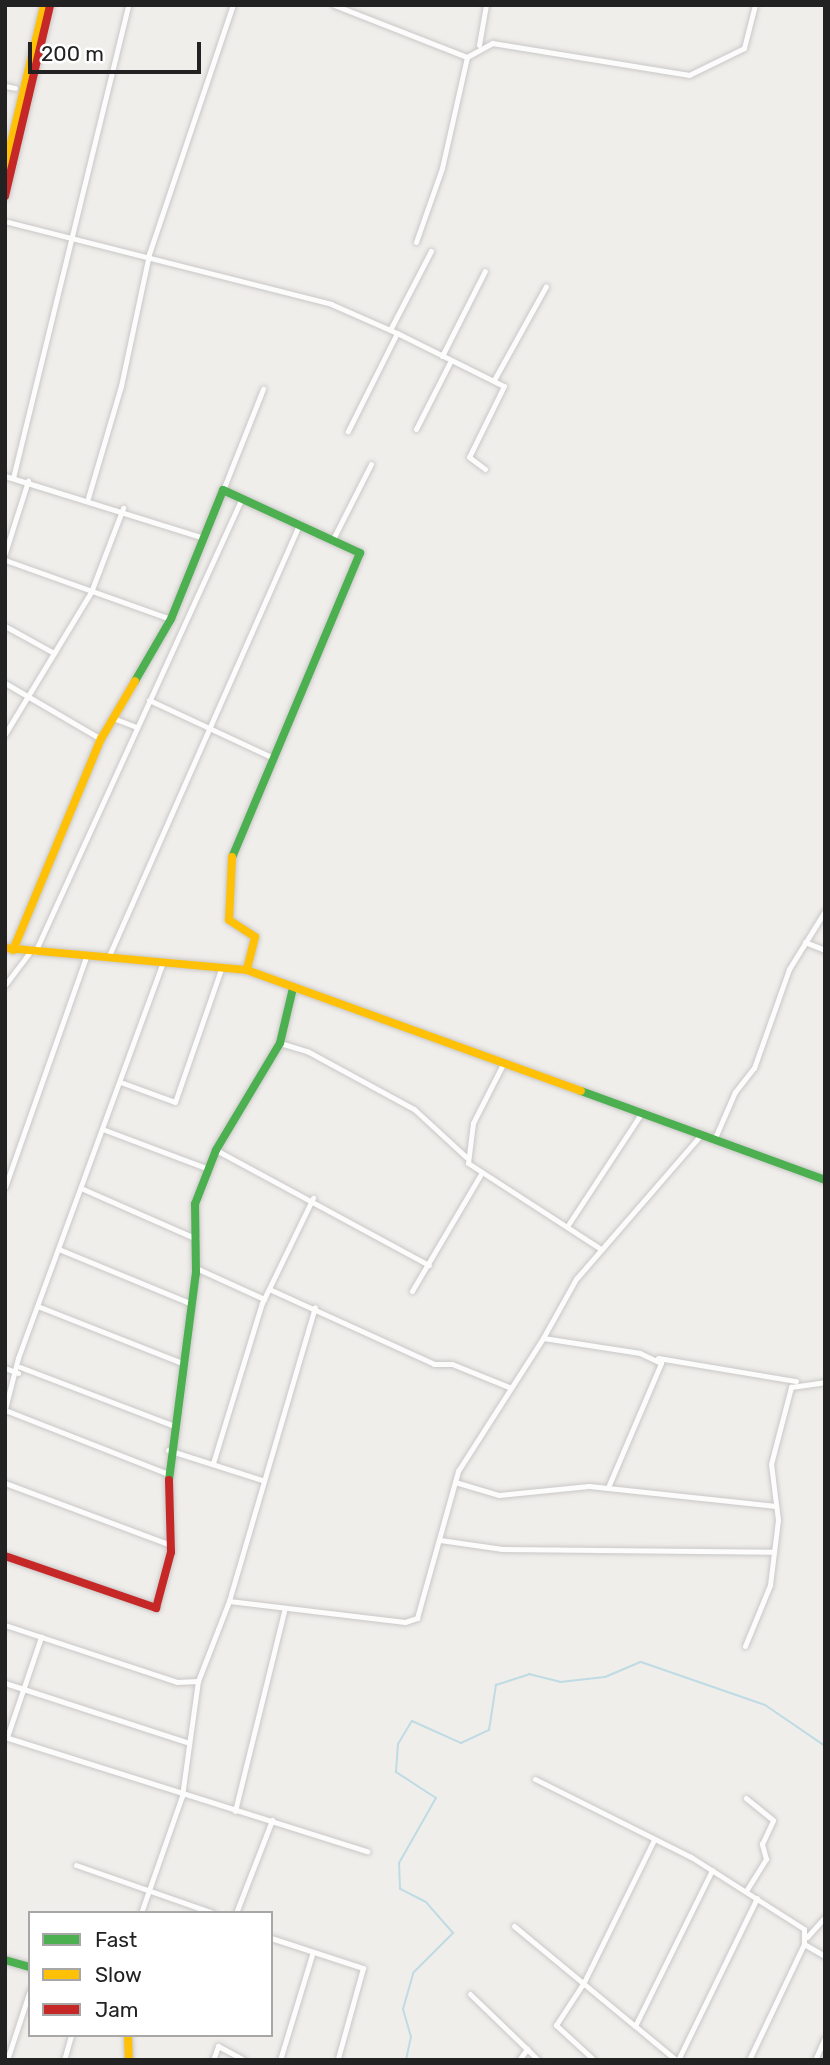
<!DOCTYPE html>
<style>
body{margin:0}
#map{position:relative;width:830px;height:2065px;overflow:hidden;background:#f0eeeb;font-family:Rubik,sans-serif}
div>[style]{position:absolute}
.stream>*{height:2px;margin:-1px;padding:0 1px;transform-origin:1px;border-radius:1px;background:#bfdbe3}
.roads{filter:drop-shadow(0 0 2px #c9c8c7) drop-shadow(0 0 2px #c9c8c7)}
.street>*{height:5px;margin:-2.5px;padding:0 2.5px;transform-origin:2.5px;border-radius:2.5px;background:#fdfcfc}
.fast>*{height:8px;margin:-4px;padding:0 4px;transform-origin:4px;border-radius:4px;background:#4caf50}
.slow>*{height:8px;margin:-4px;padding:0 4px;transform-origin:4px;border-radius:4px;background:#ffc107}
.jam>*{height:8px;margin:-4px;padding:0 4px;transform-origin:4px;border-radius:4px;background:#c62828}
span{translate:-50% -50%;white-space:nowrap;text-align:center;line-height:1.15;-webkit-text-stroke:5px #fff;paint-order:stroke}
.frame{position:absolute;inset:0;border:7px solid #222;pointer-events:none}
.legend{position:absolute;left:28px;top:1911px;width:245px;height:126px;box-sizing:border-box;background:#fff;border:2px solid #a7a7a7;margin:0;padding:9px 12px;list-style:none;font-size:21px;color:#222}
.legend li{display:flex;align-items:center;gap:14px;height:35px}
.legend b{width:35px;border:2px solid #a7a7a7}
.scale{position:absolute;left:28px;top:42px;width:173px;height:32px;box-sizing:border-box;border:4px solid #222;border-top:0;padding-left:9px;font-size:21px;line-height:24px;white-space:nowrap;color:#222;-webkit-text-stroke:5px #fff;paint-order:stroke}
</style>
<div id="map">
<div class="stream">
<div style="left:406px;top:2060px;width:24px;rotate:-78deg"></div>
<div style="left:411px;top:2037px;width:29px;rotate:-106deg"></div>
<div style="left:403px;top:2009px;width:37px;rotate:-74deg"></div>
<div style="left:413px;top:1973px;width:57px;rotate:-45deg"></div>
<div style="left:453px;top:1933px;width:41px;rotate:-131.1deg"></div>
<div style="left:426px;top:1902px;width:29px;rotate:-153deg"></div>
<div style="left:400px;top:1889px;width:26px;rotate:-92deg"></div>
<div style="left:399px;top:1863px;width:75px;rotate:-60.4deg"></div>
<div style="left:436px;top:1798px;width:48px;rotate:-147deg"></div>
<div style="left:396px;top:1772px;width:28px;rotate:-86deg"></div>
<div style="left:398px;top:1744px;width:27px;rotate:-59deg"></div>
<div style="left:412px;top:1721px;width:54px;rotate:24.2deg"></div>
<div style="left:461px;top:1743px;width:31px;rotate:-25deg"></div>
<div style="left:489px;top:1730px;width:46px;rotate:-81.2deg"></div>
<div style="left:496px;top:1685px;width:35px;rotate:-18deg"></div>
<div style="left:529px;top:1674px;width:32px;rotate:14deg"></div>
<div style="left:560px;top:1682px;width:45px;rotate:-6.3deg"></div>
<div style="left:605px;top:1677px;width:39px;rotate:-23deg"></div>
<div style="left:641px;top:1662px;width:131px;rotate:19.1deg"></div>
<div style="left:765px;top:1705px;width:73px;rotate:34.3deg"></div>
</div>
<div class="roads">
<div class="street">
<div style="left:334px;top:5px;width:143px;rotate:21.4deg"></div>
<div style="left:467px;top:57px;width:29px;rotate:-29deg"></div>
<div style="left:492px;top:43px;width:200px;rotate:9.2deg"></div>
<div style="left:689px;top:75px;width:61px;rotate:-26.1deg"></div>
<div style="left:744px;top:48px;width:44px;rotate:-75.7deg"></div>
<div style="left:479px;top:45px;width:41px;rotate:-80.1deg"></div>
<div style="left:5px;top:86px;width:10px;rotate:11deg"></div>
<div style="left:8px;top:222px;width:333px;rotate:14.2deg"></div>
<div style="left:331px;top:304px;width:72px;rotate:23.7deg"></div>
<div style="left:397px;top:333px;width:110px;rotate:116.6deg"></div>
<div style="left:416px;top:242px;width:78px;rotate:-70.6deg"></div>
<div style="left:442px;top:168px;width:114px;rotate:-77.3deg"></div>
<div style="left:390px;top:330px;width:89px;rotate:-62.6deg"></div>
<div style="left:397px;top:333px;width:119px;rotate:26.4deg"></div>
<div style="left:504px;top:386px;width:79px;rotate:116.2deg"></div>
<div style="left:469px;top:457px;width:20px;rotate:37deg"></div>
<div style="left:442px;top:356px;width:95px;rotate:-63.2deg"></div>
<div style="left:494px;top:380px;width:107px;rotate:-61deg"></div>
<div style="left:416px;top:429px;width:77px;rotate:-63.1deg"></div>
<div style="left:5px;top:476px;width:208px;rotate:17.3deg"></div>
<div style="left:13px;top:478px;width:487px;rotate:-76.3deg"></div>
<div style="left:223px;top:490px;width:109px;rotate:-68.4deg"></div>
<div style="left:88px;top:498px;width:117px;rotate:-73.6deg"></div>
<div style="left:121px;top:386px;width:135px;rotate:-78deg"></div>
<div style="left:149px;top:254px;width:263px;rotate:-71.4deg"></div>
<div style="left:333px;top:539px;width:84px;rotate:-63.1deg"></div>
<div style="left:5px;top:553px;width:76px;rotate:-72.3deg"></div>
<div style="left:5px;top:560px;width:176px;rotate:19.6deg"></div>
<div style="left:5px;top:626px;width:56px;rotate:28.9deg"></div>
<div style="left:5px;top:683px;width:111px;rotate:30.3deg"></div>
<div style="left:149px;top:700px;width:132px;rotate:25deg"></div>
<div style="left:113px;top:718px;width:25px;rotate:21deg"></div>
<div style="left:5px;top:734px;width:166px;rotate:-58.8deg"></div>
<div style="left:91px;top:592px;width:90px;rotate:-69.1deg"></div>
<div style="left:805px;top:942px;width:22px;rotate:22deg"></div>
<div style="left:35px;top:952px;width:499px;rotate:-65.5deg"></div>
<div style="left:108px;top:958px;width:475px;rotate:-66.2deg"></div>
<div style="left:5px;top:985px;width:41px;rotate:-52.9deg"></div>
<div style="left:280px;top:1043px;width:28px;rotate:17deg"></div>
<div style="left:307px;top:1051px;width:122px;rotate:28.5deg"></div>
<div style="left:414px;top:1109px;width:71px;rotate:42.7deg"></div>
<div style="left:503px;top:1064px;width:66px;rotate:117deg"></div>
<div style="left:473px;top:1123px;width:40px;rotate:97.1deg"></div>
<div style="left:468px;top:1163px;width:158px;rotate:32.9deg"></div>
<div style="left:123px;top:1083px;width:55px;rotate:20.1deg"></div>
<div style="left:175px;top:1102px;width:141px;rotate:-70.9deg"></div>
<div style="left:105px;top:1130px;width:111px;rotate:20.6deg"></div>
<div style="left:714px;top:1140px;width:52px;rotate:-66.4deg"></div>
<div style="left:735px;top:1092px;width:31px;rotate:-52deg"></div>
<div style="left:754px;top:1068px;width:105px;rotate:-70.5deg"></div>
<div style="left:789px;top:969px;width:68px;rotate:-58.2deg"></div>
<div style="left:216px;top:1150px;width:242px;rotate:28.4deg"></div>
<div style="left:5px;top:1187px;width:244px;rotate:-70.6deg"></div>
<div style="left:83px;top:1189px;width:124px;rotate:23.7deg"></div>
<div style="left:568px;top:1225px;width:133px;rotate:-56.7deg"></div>
<div style="left:61px;top:1250px;width:142px;rotate:22.4deg"></div>
<div style="left:196px;top:1268px;width:75px;rotate:24.5deg"></div>
<div style="left:269px;top:1289px;width:181px;rotate:24.4deg"></div>
<div style="left:434px;top:1364px;width:18px"></div>
<div style="left:452px;top:1364px;width:61px;rotate:22deg"></div>
<div style="left:412px;top:1291px;width:136px;rotate:-59.5deg"></div>
<div style="left:40px;top:1307px;width:153px;rotate:21.5deg"></div>
<div style="left:658px;top:1358px;width:140px;rotate:9.5deg"></div>
<div style="left:20px;top:1367px;width:163px;rotate:20.9deg"></div>
<div style="left:5px;top:1368px;width:14px;rotate:21deg"></div>
<div style="left:5px;top:1409px;width:53px;rotate:-75.7deg"></div>
<div style="left:18px;top:1358px;width:419px;rotate:-69.9deg"></div>
<div style="left:5px;top:1410px;width:173px;rotate:21.4deg"></div>
<div style="left:168px;top:1450px;width:99px;rotate:17.7deg"></div>
<div style="left:213px;top:1463px;width:167px;rotate:-73deg"></div>
<div style="left:262px;top:1303px;width:117px;rotate:-64.1deg"></div>
<div style="left:455px;top:1482px;width:46px;rotate:16.5deg"></div>
<div style="left:499px;top:1495px;width:90px;rotate:-5.7deg"></div>
<div style="left:589px;top:1486px;width:188px;rotate:6.1deg"></div>
<div style="left:5px;top:1483px;width:177px;rotate:20.5deg"></div>
<div style="left:609px;top:1485px;width:133px;rotate:-66.9deg"></div>
<div style="left:661px;top:1363px;width:23px;rotate:-155deg"></div>
<div style="left:640px;top:1353px;width:98px;rotate:-171.2deg"></div>
<div style="left:543px;top:1338px;width:68px;rotate:-60.8deg"></div>
<div style="left:576px;top:1279px;width:189px;rotate:-49.1deg"></div>
<div style="left:440px;top:1540px;width:63px;rotate:8.3deg"></div>
<div style="left:502px;top:1549px;width:271px;rotate:0.6deg"></div>
<div style="left:229px;top:1601px;width:177px;rotate:6.8deg"></div>
<div style="left:405px;top:1622px;width:13px;rotate:-18deg"></div>
<div style="left:417px;top:1618px;width:153px;rotate:-74.4deg"></div>
<div style="left:458px;top:1471px;width:158px;rotate:-57.4deg"></div>
<div style="left:5px;top:1625px;width:181px;rotate:18.3deg"></div>
<div style="left:177px;top:1682px;width:21px;rotate:-3deg"></div>
<div style="left:745px;top:1646px;width:66px;rotate:-67.7deg"></div>
<div style="left:770px;top:1585px;width:65px;rotate:-83deg"></div>
<div style="left:778px;top:1520px;width:56px;rotate:-97.1deg"></div>
<div style="left:771px;top:1464px;width:80px;rotate:-75.4deg"></div>
<div style="left:791px;top:1387px;width:34px;rotate:-8deg"></div>
<div style="left:5px;top:1683px;width:191px;rotate:18deg"></div>
<div style="left:5px;top:1737px;width:380px;rotate:17.5deg"></div>
<div style="left:7px;top:1737px;width:106px;rotate:-71.2deg"></div>
<div style="left:535px;top:1779px;width:174px;rotate:26.6deg"></div>
<div style="left:691px;top:1857px;width:134px;rotate:32.5deg"></div>
<div style="left:804px;top:1929px;width:15px;rotate:90deg"></div>
<div style="left:804px;top:1944px;width:128px;rotate:115.4deg"></div>
<div style="left:235px;top:1811px;width:206px;rotate:-76.2deg"></div>
<div style="left:76px;top:1865px;width:145px;rotate:19.3deg"></div>
<div style="left:746px;top:1891px;width:38px;rotate:-58deg"></div>
<div style="left:766px;top:1859px;width:16px;rotate:-105deg"></div>
<div style="left:762px;top:1844px;width:26px;rotate:-65deg"></div>
<div style="left:773px;top:1820px;width:35px;rotate:-141deg"></div>
<div style="left:141px;top:1913px;width:124px;rotate:-70.7deg"></div>
<div style="left:182px;top:1796px;width:116px;rotate:-82.1deg"></div>
<div style="left:198px;top:1681px;width:86px;rotate:-68.8deg"></div>
<div style="left:229px;top:1601px;width:306px;rotate:-73.7deg"></div>
<div style="left:236px;top:1913px;width:100px;rotate:-68.8deg"></div>
<div style="left:514px;top:1926px;width:157px;rotate:39.6deg"></div>
<div style="left:807px;top:1937px;width:27px;rotate:-48deg"></div>
<div style="left:271px;top:1938px;width:97px;rotate:18.1deg"></div>
<div style="left:363px;top:1968px;width:93px;rotate:105.5deg"></div>
<div style="left:804px;top:1944px;width:24px;rotate:30deg"></div>
<div style="left:470px;top:1994px;width:79px;rotate:44deg"></div>
<div style="left:7px;top:2060px;width:74px;rotate:-71.8deg"></div>
<div style="left:64px;top:2060px;width:26px;rotate:-74deg"></div>
<div style="left:213px;top:2060px;width:15px;rotate:-70deg"></div>
<div style="left:218px;top:2046px;width:30px;rotate:28deg"></div>
<div style="left:280px;top:2060px;width:110px;rotate:-73.1deg"></div>
<div style="left:519px;top:2060px;width:14px;rotate:-54deg"></div>
<div style="left:527px;top:2049px;width:16px;rotate:45deg"></div>
<div style="left:594px;top:2060px;width:52px;rotate:-137.4deg"></div>
<div style="left:556px;top:2025px;width:51px;rotate:-56.9deg"></div>
<div style="left:584px;top:1982px;width:158px;rotate:-63.8deg"></div>
<div style="left:676px;top:2060px;width:53px;rotate:-140.3deg"></div>
<div style="left:635px;top:2026px;width:174px;rotate:-63.7deg"></div>
<div style="left:678px;top:2060px;width:180px;rotate:-64deg"></div>
<div style="left:815px;top:2060px;width:24px;rotate:-66deg"></div>
</div>
<div class="fast">
<div style="left:135px;top:681px;width:72px;rotate:-59.9deg"></div>
<div style="left:171px;top:619px;width:139px;rotate:-68deg"></div>
<div style="left:223px;top:490px;width:151px;rotate:24.7deg"></div>
<div style="left:360px;top:553px;width:330px;rotate:112.8deg"></div>
<div style="left:581px;top:1091px;width:260px;rotate:20deg"></div>
<div style="left:169px;top:1480px;width:209px;rotate:-82.6deg"></div>
<div style="left:196px;top:1273px;width:69px;rotate:-90.8deg"></div>
<div style="left:195px;top:1204px;width:58px;rotate:-68.7deg"></div>
<div style="left:216px;top:1150px;width:125px;rotate:-59.1deg"></div>
<div style="left:280px;top:1043px;width:57px;rotate:-76.7deg"></div>
<div style="left:5px;top:1960px;width:26px;rotate:16deg"></div>
</div>
<div class="slow">
<div style="left:5px;top:168px;width:168px;rotate:-76.5deg"></div>
<div style="left:232px;top:857px;width:63px;rotate:92.7deg"></div>
<div style="left:229px;top:920px;width:31px;rotate:33deg"></div>
<div style="left:255px;top:937px;width:34px;rotate:104deg"></div>
<div style="left:5px;top:948px;width:243px;rotate:5.2deg"></div>
<div style="left:247px;top:970px;width:355px;rotate:19.9deg"></div>
<div style="left:13px;top:950px;width:229px;rotate:-67.4deg"></div>
<div style="left:101px;top:739px;width:67px;rotate:-59.6deg"></div>
<div style="left:128px;top:2035px;width:25px;rotate:88deg"></div>
</div>
<div class="jam">
<div style="left:5px;top:196px;width:196px;rotate:-76.7deg"></div>
<div style="left:5px;top:1556px;width:160px;rotate:19deg"></div>
<div style="left:156px;top:1608px;width:58px;rotate:-75deg"></div>
<div style="left:171px;top:1552px;width:72px;rotate:-91.6deg"></div>
</div>
</div>
<div class="frame"></div>
<ul class="legend">
<li><b style="height:9px;background:#4caf50"></b>Fast</li>
<li><b style="height:9px;background:#ffc107"></b>Slow</li>
<li><b style="height:9px;background:#c62828"></b>Jam</li>
</ul>
<div class="scale">200 m</div>
</div>
